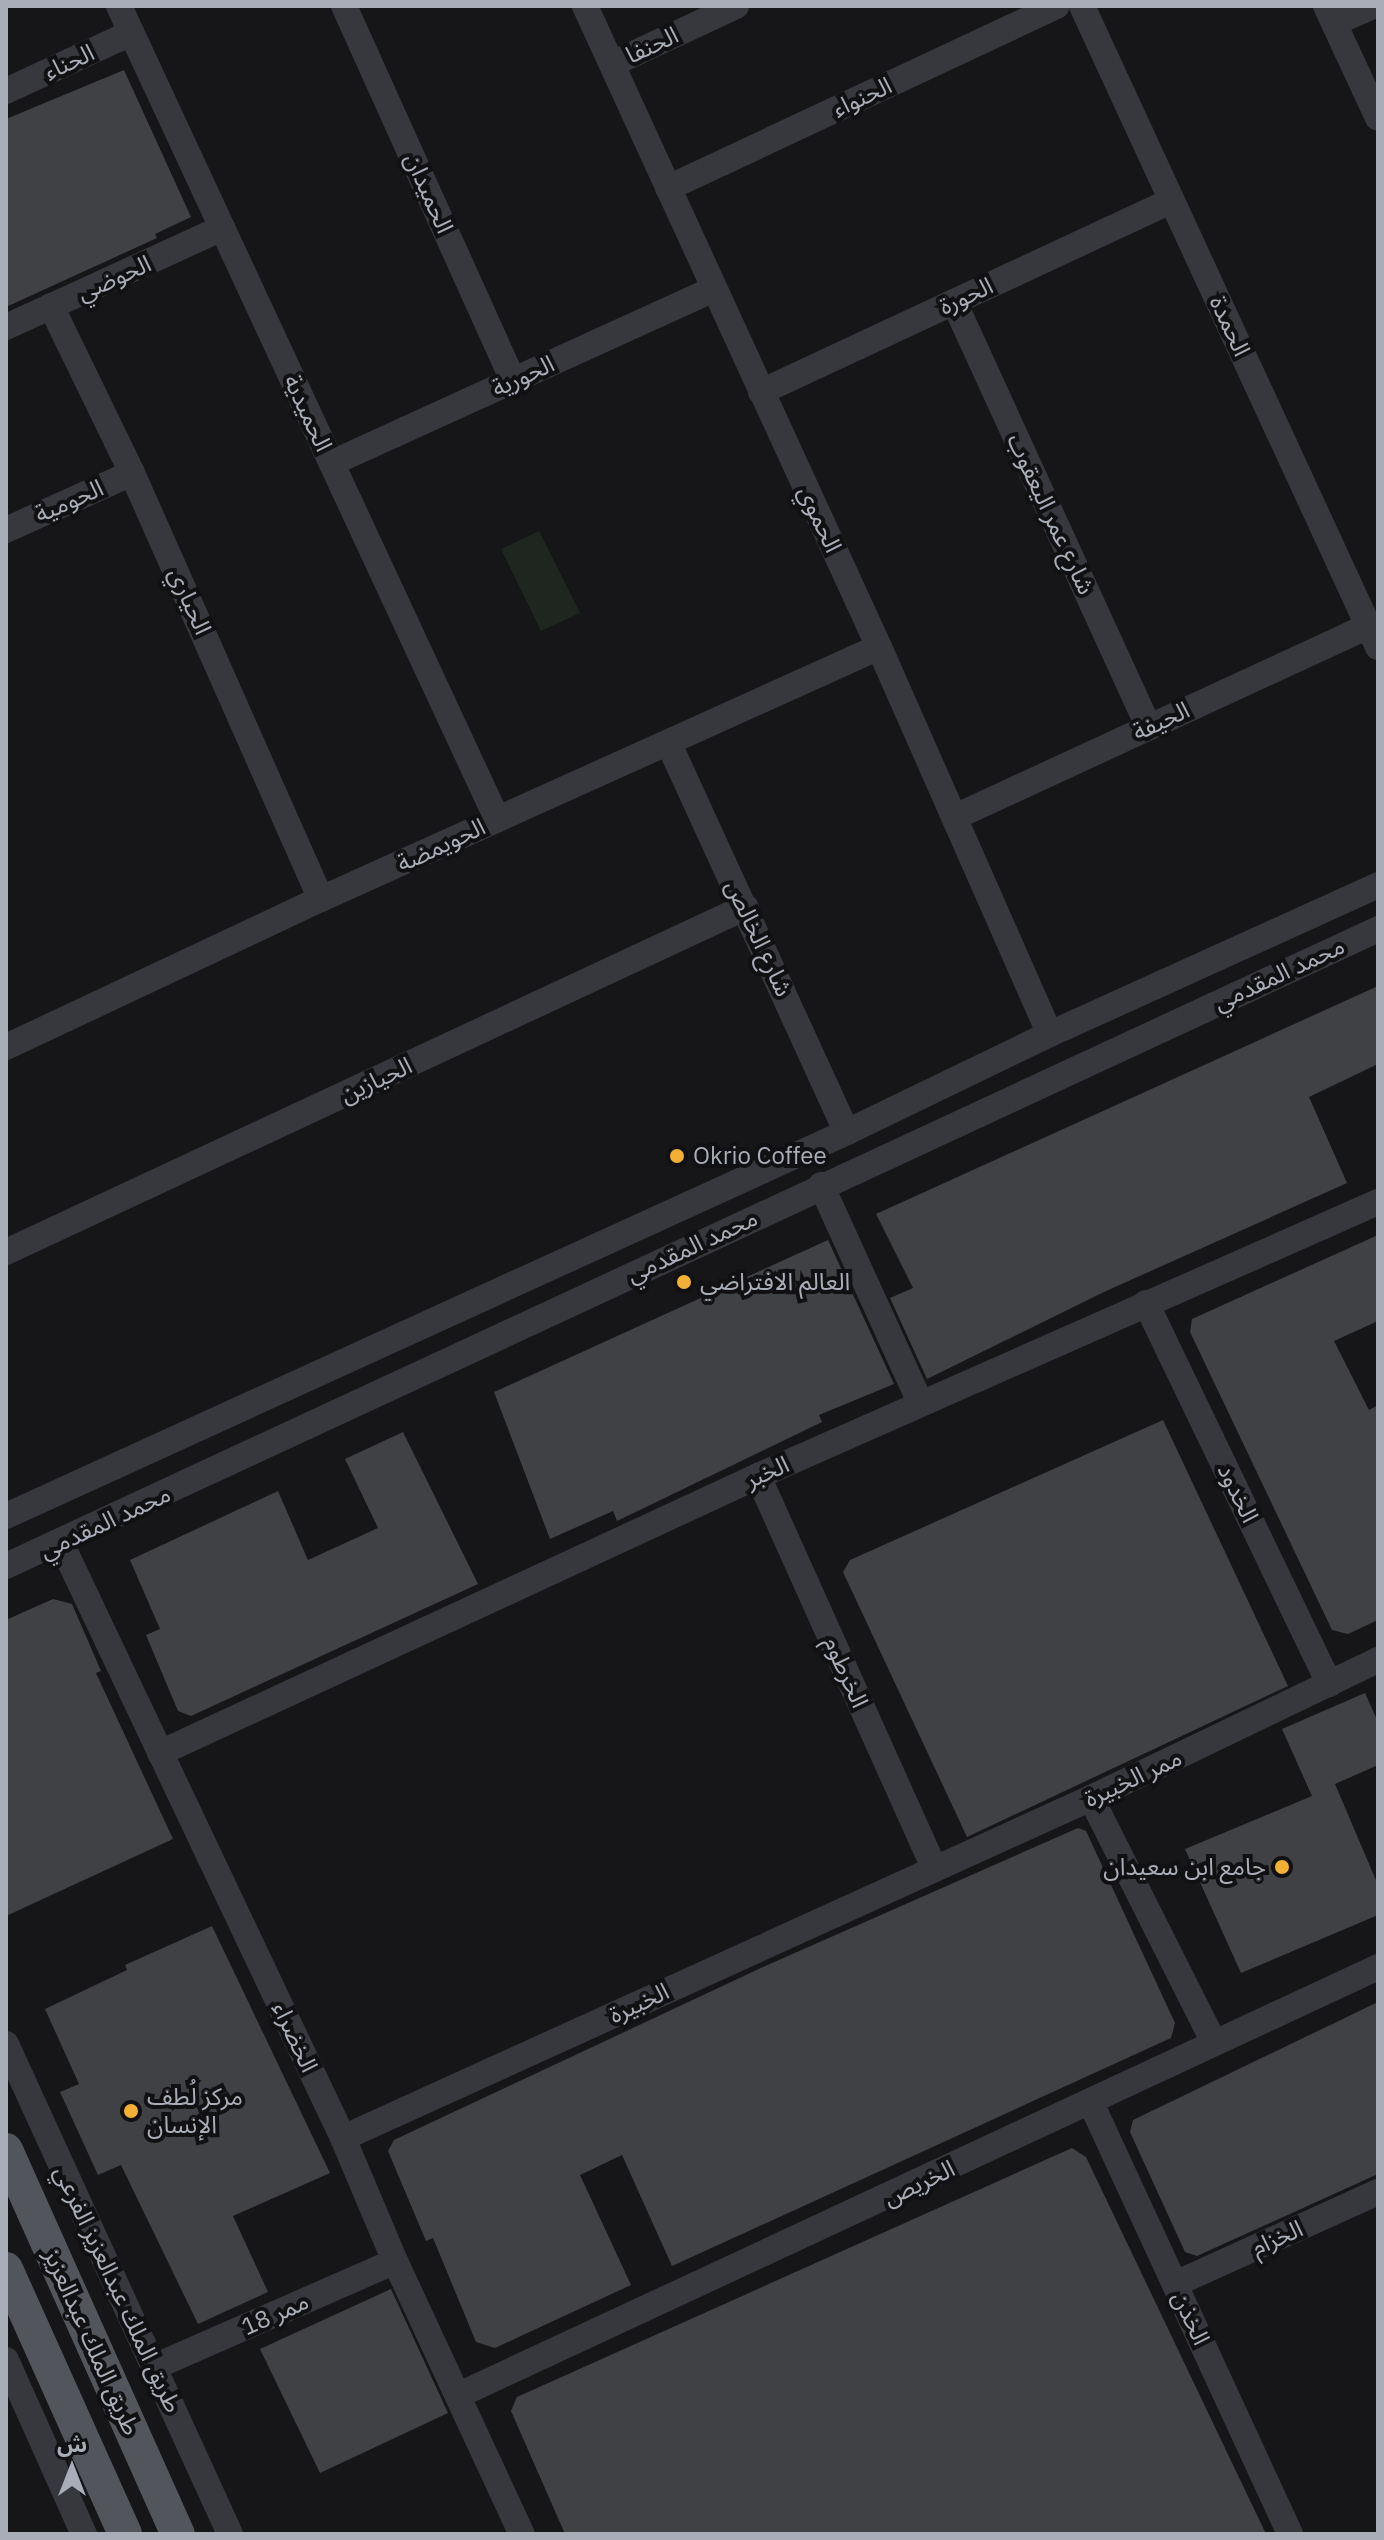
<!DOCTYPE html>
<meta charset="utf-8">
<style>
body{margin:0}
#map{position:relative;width:1384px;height:2540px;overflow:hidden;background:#161618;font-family:"IBM Plex Sans","Noto Sans Arabic",sans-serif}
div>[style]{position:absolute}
.green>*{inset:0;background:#1e261f}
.building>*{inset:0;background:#404145}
.minor>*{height:26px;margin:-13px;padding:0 13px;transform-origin:13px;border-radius:13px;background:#37383d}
.major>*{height:34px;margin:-17px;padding:0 17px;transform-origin:17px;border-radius:17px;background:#53555c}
.dots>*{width:22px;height:22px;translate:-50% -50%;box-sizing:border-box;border:4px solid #111113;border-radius:50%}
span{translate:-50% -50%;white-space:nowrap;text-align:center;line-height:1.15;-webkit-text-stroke:8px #111113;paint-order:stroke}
.street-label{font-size:24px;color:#a8adb8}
.poi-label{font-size:24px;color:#a8adb8}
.left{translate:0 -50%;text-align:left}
.right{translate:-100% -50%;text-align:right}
.frame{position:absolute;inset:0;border:8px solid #a8adb8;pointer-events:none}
.north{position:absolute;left:32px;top:2428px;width:80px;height:80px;-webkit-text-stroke:6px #111113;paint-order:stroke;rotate:0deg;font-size:22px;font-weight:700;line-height:32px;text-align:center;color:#a8adb8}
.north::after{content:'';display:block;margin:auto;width:28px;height:36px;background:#a8adb8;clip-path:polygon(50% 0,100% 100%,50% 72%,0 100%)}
</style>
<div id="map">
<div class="green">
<div style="clip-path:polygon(539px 531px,580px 613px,541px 631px,501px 549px)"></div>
</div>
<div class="building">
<div style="clip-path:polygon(124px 70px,191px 217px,155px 234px,157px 238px,6px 307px,6px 119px)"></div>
<div style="clip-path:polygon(1378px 986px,1378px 1064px,1309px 1097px,1347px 1183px,1104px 1292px,927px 1379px,890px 1298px,913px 1288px,876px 1214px)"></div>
<div style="clip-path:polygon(1378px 1235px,1378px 1321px,1334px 1341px,1369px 1410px,1378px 1405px,1378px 1620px,1348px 1634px,1332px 1630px,1190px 1332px,1192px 1319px)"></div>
<div style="clip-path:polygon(828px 1240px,894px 1384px,819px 1415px,822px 1422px,617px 1521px,613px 1511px,550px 1539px,494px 1392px)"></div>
<div style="clip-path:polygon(1163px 1420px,1288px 1686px,967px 1837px,843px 1572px,850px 1560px)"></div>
<div style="clip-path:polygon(403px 1432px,478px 1584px,191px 1716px,178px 1711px,146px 1635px,160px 1629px,130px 1560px,278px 1491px,308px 1560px,378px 1528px,345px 1459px)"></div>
<div style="clip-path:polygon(53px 1599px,72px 1604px,101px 1671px,96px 1673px,173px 1839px,6px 1916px,6px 1620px)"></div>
<div style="clip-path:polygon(1365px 1693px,1378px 1722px,1378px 1765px,1335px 1784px,1378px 1885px,1378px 1915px,1241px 1973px,1185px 1849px,1312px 1796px,1282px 1729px)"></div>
<div style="clip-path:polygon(1078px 1828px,1086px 1831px,1175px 2023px,1171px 2038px,672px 2266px,622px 2155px,580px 2175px,631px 2285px,495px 2348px,476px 2342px,433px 2238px,426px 2241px,388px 2151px,394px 2140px,763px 1967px)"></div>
<div style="clip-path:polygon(212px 1926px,330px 2173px,233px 2216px,268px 2292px,198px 2324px,121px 2165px,98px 2175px,60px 2092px,79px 2084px,45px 2009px,127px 1970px,125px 1965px)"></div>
<div style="clip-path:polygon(1378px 2002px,1378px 2174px,1197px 2256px,1185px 2252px,1130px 2132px,1133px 2120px)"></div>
<div style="clip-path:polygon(1072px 2148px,1086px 2157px,1266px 2534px,565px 2534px,511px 2411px,517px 2397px)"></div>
<div style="clip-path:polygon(391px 2289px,448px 2413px,320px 2473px,260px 2349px)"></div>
</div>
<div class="minor">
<div style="left:119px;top:6px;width:897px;rotate:65.06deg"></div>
<div style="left:344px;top:6px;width:411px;rotate:65.7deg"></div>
<div style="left:585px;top:6px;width:705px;rotate:65.36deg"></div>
<div style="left:879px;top:647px;width:423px;rotate:66.2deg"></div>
<div style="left:1082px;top:6px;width:706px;rotate:65.21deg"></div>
<div style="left:1326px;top:6px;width:123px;rotate:65.1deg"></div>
<div style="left:1334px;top:23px;width:43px;rotate:-23.6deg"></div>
<div style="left:612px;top:64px;width:137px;rotate:-25.1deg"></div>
<div style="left:6px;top:91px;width:138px;rotate:-24.9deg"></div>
<div style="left:668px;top:188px;width:429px;rotate:-25.1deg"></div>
<div style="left:954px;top:302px;width:468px;rotate:65.4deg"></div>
<div style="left:51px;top:306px;width:186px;rotate:64.1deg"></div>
<div style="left:132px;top:473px;width:466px;rotate:66.1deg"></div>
<div style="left:6px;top:327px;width:238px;rotate:-24.6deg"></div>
<div style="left:761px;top:392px;width:452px;rotate:-25deg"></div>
<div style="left:332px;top:463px;width:420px;rotate:-24.5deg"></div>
<div style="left:6px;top:530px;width:138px;rotate:-24.3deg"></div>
<div style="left:669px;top:744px;width:427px;rotate:65.4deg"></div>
<div style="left:955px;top:817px;width:455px;rotate:-24.8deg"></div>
<div style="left:6px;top:1047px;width:348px;rotate:-25.2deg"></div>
<div style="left:321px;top:899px;width:612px;rotate:-24.3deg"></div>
<div style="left:821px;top:1185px;width:239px;rotate:65.5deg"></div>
<div style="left:6px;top:1252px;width:816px;rotate:-25deg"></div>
<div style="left:1146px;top:1303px;width:423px;rotate:64.3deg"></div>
<div style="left:758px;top:1476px;width:429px;rotate:65.8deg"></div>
<div style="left:6px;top:1516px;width:925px;rotate:-24.54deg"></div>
<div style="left:847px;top:1132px;width:225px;rotate:-25.8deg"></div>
<div style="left:1050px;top:1034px;width:360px;rotate:-24.4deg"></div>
<div style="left:61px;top:1543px;width:658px;rotate:64.64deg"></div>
<div style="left:343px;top:2138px;width:134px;rotate:67.1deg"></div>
<div style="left:395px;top:2261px;width:301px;rotate:65.1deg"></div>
<div style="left:6px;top:1566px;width:1513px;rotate:-24.9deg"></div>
<div style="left:160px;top:1753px;width:659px;rotate:-24.85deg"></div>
<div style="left:758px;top:1476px;width:678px;rotate:-23.84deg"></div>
<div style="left:1091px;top:1798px;width:274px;rotate:63.3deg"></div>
<div style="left:6px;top:2044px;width:539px;rotate:65.43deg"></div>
<div style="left:1091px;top:2103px;width:475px;rotate:65.2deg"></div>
<div style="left:343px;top:2138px;width:822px;rotate:-24.44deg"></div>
<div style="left:1091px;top:1798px;width:318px;rotate:-25.7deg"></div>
<div style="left:1175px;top:2284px;width:223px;rotate:-24.4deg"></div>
<div style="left:6px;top:2360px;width:191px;rotate:65.9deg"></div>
<div style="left:154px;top:2367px;width:263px;rotate:-23.7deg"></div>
<div style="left:459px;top:2395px;width:1014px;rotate:-24.97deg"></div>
</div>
<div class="major">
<div style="left:6px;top:2150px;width:421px;rotate:65.9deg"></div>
<div style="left:6px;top:2269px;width:290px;rotate:65.8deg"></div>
</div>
<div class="dots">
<div style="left:677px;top:1156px;background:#f2b134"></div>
<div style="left:684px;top:1282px;background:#f2b134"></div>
<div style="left:1282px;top:1867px;background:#f2b134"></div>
<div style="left:131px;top:2111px;background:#f2b134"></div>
</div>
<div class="street-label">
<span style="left:652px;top:45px;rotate:-25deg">الحنفا</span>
<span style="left:69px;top:62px;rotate:-25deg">الحناء</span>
<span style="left:862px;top:97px;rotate:-25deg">الحنواء</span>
<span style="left:429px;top:193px;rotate:66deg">الحميدان</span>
<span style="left:114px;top:278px;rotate:-24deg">الحوضي</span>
<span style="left:966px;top:296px;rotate:-25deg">الحورة</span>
<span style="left:1230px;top:326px;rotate:65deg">الحمدة</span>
<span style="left:523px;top:376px;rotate:-25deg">الحورية</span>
<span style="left:308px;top:413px;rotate:65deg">الحميدية</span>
<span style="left:69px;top:501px;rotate:-24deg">الحومية</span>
<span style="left:1051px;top:514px;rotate:65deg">شارع عمر اليعقوب</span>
<span style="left:820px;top:519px;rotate:65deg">الحموي</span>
<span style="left:190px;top:601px;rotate:66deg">الحياري</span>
<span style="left:1161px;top:721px;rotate:-25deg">الحيفة</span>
<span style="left:441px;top:845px;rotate:-25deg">الحويمضة</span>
<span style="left:759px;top:938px;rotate:65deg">شارع الخالص</span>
<span style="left:1279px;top:974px;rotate:-25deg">محمد المقدمي</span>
<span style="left:376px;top:1080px;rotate:-25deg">الحيازين</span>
<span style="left:692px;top:1246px;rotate:-25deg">محمد المقدمي</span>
<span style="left:767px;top:1472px;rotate:-24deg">الخبر</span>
<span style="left:1238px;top:1493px;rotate:64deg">الخدود</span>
<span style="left:105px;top:1522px;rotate:-25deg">محمد المقدمي</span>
<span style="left:846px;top:1672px;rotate:66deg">الخرطوم</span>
<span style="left:1133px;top:1778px;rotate:-25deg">ممر الخبيرة</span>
<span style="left:639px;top:2003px;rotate:-25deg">الخبيرة</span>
<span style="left:295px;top:2037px;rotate:65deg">الخضراء</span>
<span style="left:919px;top:2183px;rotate:-25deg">الخريص</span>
<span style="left:1277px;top:2238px;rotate:-24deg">الخزام</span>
<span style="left:118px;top:2289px;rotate:65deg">طريق الملك عبدالعزيز الفرعي</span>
<span style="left:275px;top:2314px;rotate:-24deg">ممر 18</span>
<span style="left:1191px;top:2318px;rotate:65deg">الخذن</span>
<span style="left:92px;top:2342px;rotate:66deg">طريق الملك عبدالعزيز</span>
</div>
<div class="poi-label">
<span class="left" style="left:693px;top:1156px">Okrio Coffee</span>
<span class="left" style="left:700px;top:1282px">العالم الافتراضي</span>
<span class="right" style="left:1266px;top:1867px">جامع ابن سعيدان</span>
<span class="left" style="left:147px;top:2111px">مركز لُطف<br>الإنسان</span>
</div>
<div class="frame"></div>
<div class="north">ش</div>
</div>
